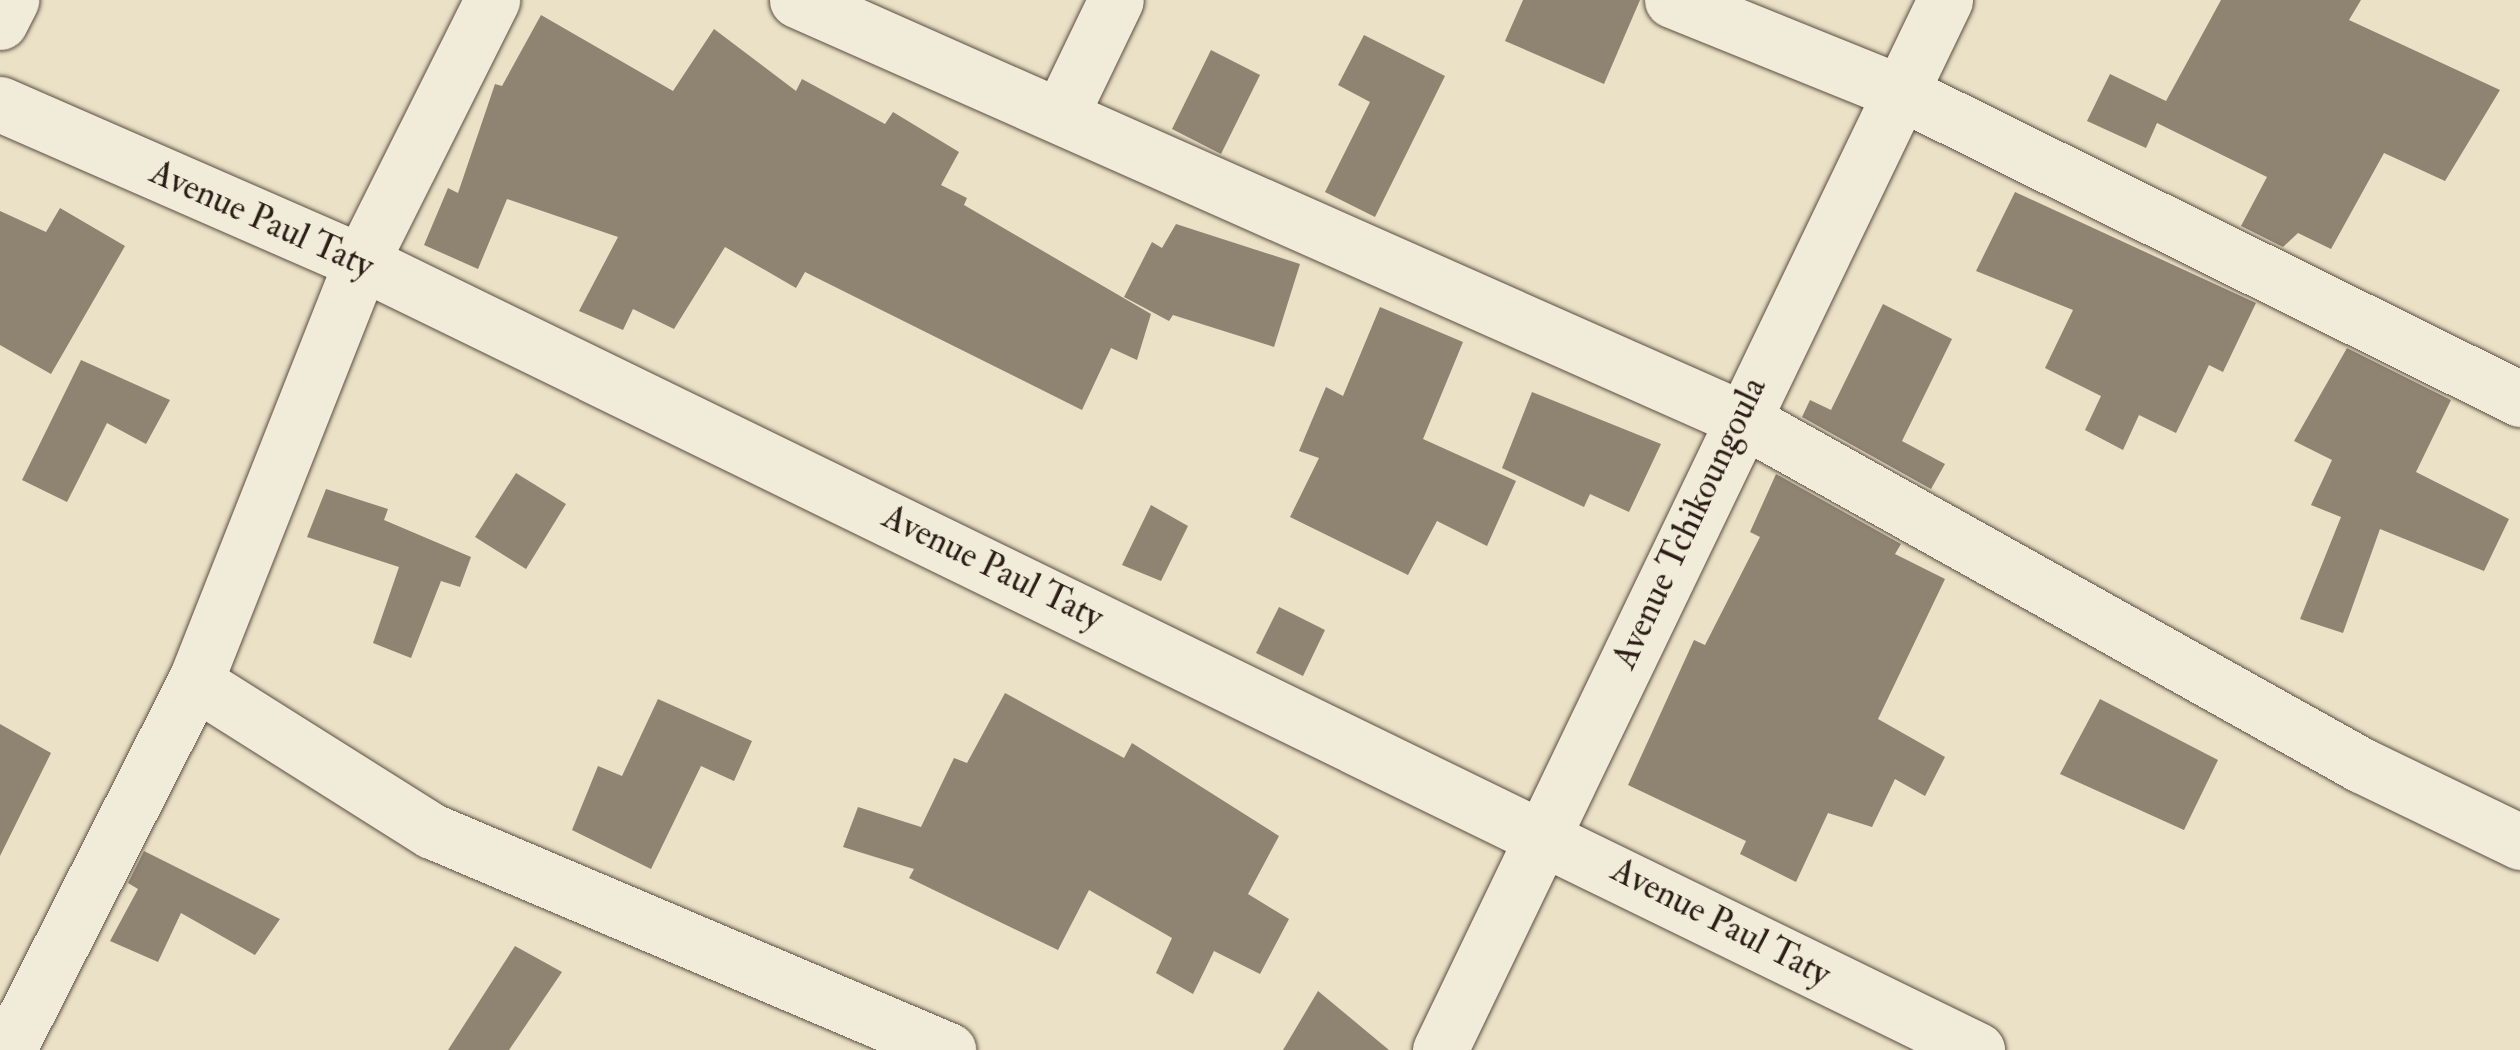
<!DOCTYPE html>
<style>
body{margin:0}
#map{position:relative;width:2520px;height:1050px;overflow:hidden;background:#eae1c6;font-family:"IM FELL Double Pica",serif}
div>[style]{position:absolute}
.building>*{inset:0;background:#8f8372}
.roads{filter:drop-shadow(0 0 2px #5c4e42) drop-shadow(0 0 2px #5c4e42)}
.minor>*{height:55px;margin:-27.5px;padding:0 27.5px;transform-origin:27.5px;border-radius:27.5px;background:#f1ecda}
span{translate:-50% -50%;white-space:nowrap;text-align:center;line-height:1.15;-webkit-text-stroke:8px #f1ecda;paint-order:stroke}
.street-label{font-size:35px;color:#2c1d16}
</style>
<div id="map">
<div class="building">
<div style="clip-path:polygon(1523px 0,1640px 0,1604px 84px,1505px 41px)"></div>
<div style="clip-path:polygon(2221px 0,2361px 0,2349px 20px,2500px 90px,2445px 181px,2384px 153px,2331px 249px,2298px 233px,2283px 247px,2241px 226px,2267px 177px,2157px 123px,2146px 148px,2087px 121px,2110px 74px,2166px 101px)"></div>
<div style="clip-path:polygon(541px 15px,673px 91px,714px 29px,796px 91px,802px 79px,885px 124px,893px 112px,959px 152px,941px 185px,967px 198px,964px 205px,1151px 314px,1137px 360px,1111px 348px,1082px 410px,805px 272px,796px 288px,725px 247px,674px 329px,633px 309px,623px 330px,579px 311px,618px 237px,507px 199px,478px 269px,424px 245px,448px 188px,458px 193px,495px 84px,502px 86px)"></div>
<div style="clip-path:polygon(1364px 35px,1445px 76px,1375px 217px,1325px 192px,1370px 102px,1338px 85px)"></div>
<div style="clip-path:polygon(1211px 50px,1260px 75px,1221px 154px,1172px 129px)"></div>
<div style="clip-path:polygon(2015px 192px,2256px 303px,2223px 372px,2209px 365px,2176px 433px,2139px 415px,2123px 450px,2085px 430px,2101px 396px,2045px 368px,2073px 310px,1976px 271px)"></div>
<div style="clip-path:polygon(60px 208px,125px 246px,51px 374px,0 345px,0 211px,46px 232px)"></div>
<div style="clip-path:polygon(1176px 224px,1300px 264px,1274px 347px,1173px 315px,1169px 321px,1124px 297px,1152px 242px,1162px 248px)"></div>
<div style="clip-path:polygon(1883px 304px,1952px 339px,1902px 441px,1945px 464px,1931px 489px,1802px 417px,1810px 400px,1831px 410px)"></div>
<div style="clip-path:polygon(1380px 307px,1463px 342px,1423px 439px,1516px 481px,1487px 546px,1437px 521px,1408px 575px,1290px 517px,1319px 458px,1299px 451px,1326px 387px,1343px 396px)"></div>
<div style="clip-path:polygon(2347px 348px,2451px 400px,2416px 472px,2509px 519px,2484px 571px,2380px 529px,2343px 633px,2300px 619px,2341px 517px,2311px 505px,2332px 460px,2294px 441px)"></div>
<div style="clip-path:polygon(81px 360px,170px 400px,146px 444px,107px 423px,67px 502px,22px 480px)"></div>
<div style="clip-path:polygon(1532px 392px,1661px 444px,1629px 512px,1590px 494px,1584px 507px,1502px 468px)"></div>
<div style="clip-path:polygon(516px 473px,566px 504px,526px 569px,475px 537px)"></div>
<div style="clip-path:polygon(1776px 474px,1901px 544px,1895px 554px,1945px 579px,1878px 719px,1945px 757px,1925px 796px,1895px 779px,1872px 827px,1828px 813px,1796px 882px,1740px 854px,1746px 841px,1628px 785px,1694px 640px,1705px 645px,1760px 537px,1750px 532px)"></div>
<div style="clip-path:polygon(326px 489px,388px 509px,384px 520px,471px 557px,460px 587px,441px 581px,411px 658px,373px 643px,399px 567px,307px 537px)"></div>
<div style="clip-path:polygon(1151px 505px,1188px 526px,1161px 581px,1122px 565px)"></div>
<div style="clip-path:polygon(1279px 607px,1325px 630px,1303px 676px,1256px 653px)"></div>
<div style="clip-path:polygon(1005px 693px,1124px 758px,1132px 743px,1279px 836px,1248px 894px,1289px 919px,1260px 974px,1214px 951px,1193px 994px,1156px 973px,1172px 938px,1089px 890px,1058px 950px,909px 878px,914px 869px,843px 847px,858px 807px,921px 827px,954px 758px,967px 763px)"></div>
<div style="clip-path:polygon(658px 699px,752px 741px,734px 781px,701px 766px,651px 869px,572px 830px,598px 766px,622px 776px)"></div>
<div style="clip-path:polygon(2100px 699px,2218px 760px,2184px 830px,2060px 774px)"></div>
<div style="clip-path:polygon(0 724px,51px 753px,0 856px)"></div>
<div style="clip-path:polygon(144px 851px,280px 919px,255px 955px,181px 913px,158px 962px,110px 941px,138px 889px,128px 883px)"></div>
<div style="clip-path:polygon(515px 946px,562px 972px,509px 1050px,448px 1050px)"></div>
<div style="clip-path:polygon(1318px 991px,1389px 1050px,1283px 1050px)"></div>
</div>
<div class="roads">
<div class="minor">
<div style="left:797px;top:0;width:1029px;rotate:23.9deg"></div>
<div style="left:1738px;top:417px;width:714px;rotate:29.19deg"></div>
<div style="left:2361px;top:765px;width:177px;rotate:25.8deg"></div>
<div style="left:1672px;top:0;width:246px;rotate:22deg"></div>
<div style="left:1900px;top:92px;width:692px;rotate:26.34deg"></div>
<div style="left:0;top:22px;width:25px;rotate:-63deg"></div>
<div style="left:0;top:104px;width:394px;rotate:23.6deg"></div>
<div style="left:361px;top:262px;width:1798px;rotate:25.99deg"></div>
<div style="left:1062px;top:112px;width:124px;rotate:-64.3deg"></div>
<div style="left:195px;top:682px;width:280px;rotate:32.2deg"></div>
<div style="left:432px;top:831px;width:561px;rotate:23deg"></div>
<div style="left:8px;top:1050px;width:413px;rotate:-63.1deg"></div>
<div style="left:195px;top:682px;width:452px;rotate:-68.4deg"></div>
<div style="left:361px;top:262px;width:293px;rotate:-63.4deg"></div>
<div style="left:1440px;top:1050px;width:1165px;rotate:-64.31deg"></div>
</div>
</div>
<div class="street-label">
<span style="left:262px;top:219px;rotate:24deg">Avenue Paul Taty</span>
<span style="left:1689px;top:523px;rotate:-65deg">Avenue Tchikoungoula</span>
<span style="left:993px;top:567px;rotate:26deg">Avenue Paul Taty</span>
<span style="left:1721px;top:922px;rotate:27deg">Avenue Paul Taty</span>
</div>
</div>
